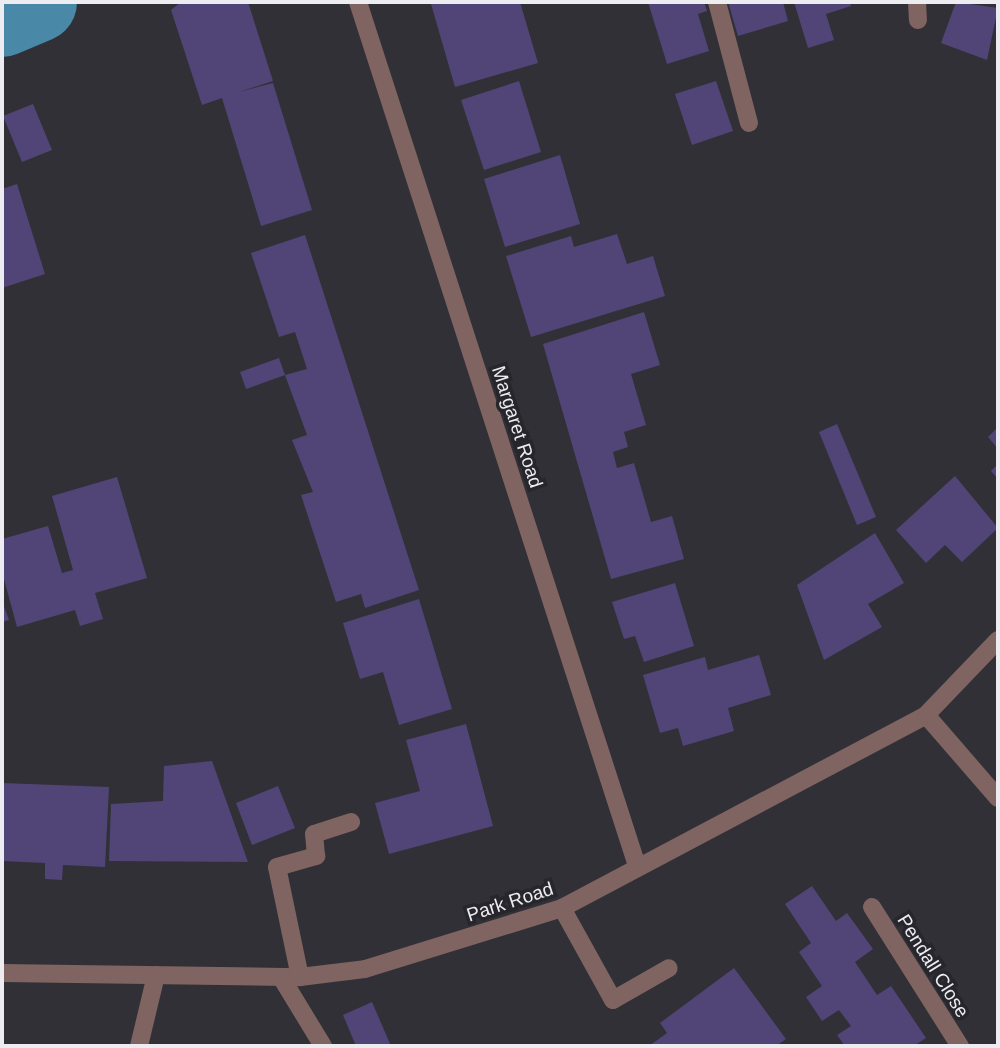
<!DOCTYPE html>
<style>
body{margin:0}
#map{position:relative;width:1000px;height:1048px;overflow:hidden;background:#313036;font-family:Helvetica,sans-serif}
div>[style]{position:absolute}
.river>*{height:80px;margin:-40px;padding:0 40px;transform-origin:40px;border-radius:40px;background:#4988a6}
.building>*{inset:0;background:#504576}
.minor>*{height:18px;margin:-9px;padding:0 9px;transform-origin:9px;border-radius:9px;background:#7f6461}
span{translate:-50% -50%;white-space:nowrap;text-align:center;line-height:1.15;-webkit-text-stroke:7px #27262c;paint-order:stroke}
.street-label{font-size:19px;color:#edecf0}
.frame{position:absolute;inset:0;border:4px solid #edecf0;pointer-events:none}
</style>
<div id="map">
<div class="river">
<div style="left:2px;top:17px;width:38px;rotate:-23deg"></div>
</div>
<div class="building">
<div style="clip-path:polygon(181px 2px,248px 2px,273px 81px,239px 92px,273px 83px,312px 210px,261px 226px,222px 98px,202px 105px,171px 10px)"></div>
<div style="clip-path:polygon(520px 2px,538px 63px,455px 87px,431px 4px)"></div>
<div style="clip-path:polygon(648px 2px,704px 2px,707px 11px,698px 14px,709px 51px,667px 64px)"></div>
<div style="clip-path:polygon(728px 2px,783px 2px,788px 21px,738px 36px)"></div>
<div style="clip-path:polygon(794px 2px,850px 2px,851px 6px,826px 14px,834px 40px,808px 48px)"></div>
<div style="clip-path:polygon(956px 2px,998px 8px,987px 60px,941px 43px)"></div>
<div style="clip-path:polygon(519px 81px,541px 152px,484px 170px,461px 100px)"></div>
<div style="clip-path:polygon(716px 81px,733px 131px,692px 145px,675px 94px)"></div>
<div style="clip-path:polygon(33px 104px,52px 150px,22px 162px,3px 116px)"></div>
<div style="clip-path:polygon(560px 155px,580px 224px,505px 247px,484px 179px)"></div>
<div style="clip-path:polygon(17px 184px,45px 274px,2px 288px,2px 189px)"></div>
<div style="clip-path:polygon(617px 234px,627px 264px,653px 256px,665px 296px,531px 337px,506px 256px,571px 236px,574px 247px)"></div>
<div style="clip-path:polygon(305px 235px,419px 590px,365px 608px,361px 594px,336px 602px,301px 495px,313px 492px,292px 440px,307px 435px,285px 375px,307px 369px,295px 332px,279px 337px,251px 253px)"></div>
<div style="clip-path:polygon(644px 312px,660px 365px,631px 374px,646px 425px,624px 432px,628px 447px,613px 452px,617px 468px,634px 463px,651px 522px,672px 516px,684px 559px,611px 579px,543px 344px)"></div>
<div style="clip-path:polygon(279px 358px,285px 375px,246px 389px,240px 372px)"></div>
<div style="clip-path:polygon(837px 424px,876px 517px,857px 525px,819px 432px)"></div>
<div style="clip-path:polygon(998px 427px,998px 449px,988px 437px)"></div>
<div style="clip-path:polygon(998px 464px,998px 479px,991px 471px)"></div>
<div style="clip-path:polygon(955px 476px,998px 528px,962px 562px,945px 545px,926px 563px,896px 530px)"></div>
<div style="clip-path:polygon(117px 477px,147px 578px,95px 593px,103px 619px,80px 626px,75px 610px,17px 627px,2px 572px,2px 539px,48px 526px,62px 573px,73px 570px,52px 496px)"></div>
<div style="clip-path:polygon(875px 533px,904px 583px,868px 604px,882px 627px,824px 660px,797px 585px)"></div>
<div style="clip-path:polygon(675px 583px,694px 646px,644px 662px,635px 636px,624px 639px,612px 602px)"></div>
<div style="clip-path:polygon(419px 599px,452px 709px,399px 725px,383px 672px,360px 679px,343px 623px)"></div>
<div style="clip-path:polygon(2px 601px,9px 620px,2px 622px)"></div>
<div style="clip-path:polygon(759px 655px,771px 695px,728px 708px,734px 731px,683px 746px,678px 728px,660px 733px,643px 675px,705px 657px,708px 670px)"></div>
<div style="clip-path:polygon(466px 724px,493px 826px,389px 854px,375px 803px,420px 791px,406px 740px)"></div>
<div style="clip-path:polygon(212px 761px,248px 862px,109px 861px,111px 804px,163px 801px,164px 766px)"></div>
<div style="clip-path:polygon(2px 783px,109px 787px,105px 867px,63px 865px,62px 880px,45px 879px,45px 863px,2px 861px)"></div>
<div style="clip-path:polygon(278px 786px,295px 828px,252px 845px,236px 803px)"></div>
<div style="clip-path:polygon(812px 886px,836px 921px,847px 913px,873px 949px,855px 962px,877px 995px,891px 986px,926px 1038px,914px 1046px,845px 1046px,837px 1035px,851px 1026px,839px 1010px,822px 1021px,806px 997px,822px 986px,799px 952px,811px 943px,785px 904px)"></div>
<div style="clip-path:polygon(734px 968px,786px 1039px,776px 1046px,649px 1046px,667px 1033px,660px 1023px)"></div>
<div style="clip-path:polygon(372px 1002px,391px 1046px,356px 1046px,343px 1015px)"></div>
</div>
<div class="minor">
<div style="left:358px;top:2px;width:908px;rotate:72.1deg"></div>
<div style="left:717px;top:2px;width:125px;rotate:75.2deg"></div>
<div style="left:917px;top:2px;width:18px;rotate:87deg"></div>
<div style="left:926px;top:715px;width:110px;rotate:49.1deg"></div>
<div style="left:872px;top:907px;width:165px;rotate:57.7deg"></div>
<div style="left:562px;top:908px;width:105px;rotate:61deg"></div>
<div style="left:613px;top:1000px;width:64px;rotate:-29.7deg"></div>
<div style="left:2px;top:973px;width:298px;rotate:0.8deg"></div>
<div style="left:300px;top:977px;width:65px;rotate:-7deg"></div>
<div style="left:365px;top:969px;width:206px;rotate:-17.2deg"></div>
<div style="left:562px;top:908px;width:412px;rotate:-27.9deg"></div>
<div style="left:926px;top:715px;width:104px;rotate:-46.2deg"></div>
<div style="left:281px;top:977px;width:81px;rotate:58.7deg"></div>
<div style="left:300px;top:977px;width:112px;rotate:-101.8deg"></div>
<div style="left:277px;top:867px;width:41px;rotate:-15.8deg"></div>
<div style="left:316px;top:856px;width:22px;rotate:-95deg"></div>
<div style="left:314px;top:834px;width:39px;rotate:-18deg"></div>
<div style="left:139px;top:1046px;width:73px;rotate:-76.5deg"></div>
</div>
<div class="street-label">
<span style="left:517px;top:427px;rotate:72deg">Margaret Road</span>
<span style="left:510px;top:902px;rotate:-18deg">Park Road</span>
<span style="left:933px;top:966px;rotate:58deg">Pendall Close</span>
</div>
<div class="frame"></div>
</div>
